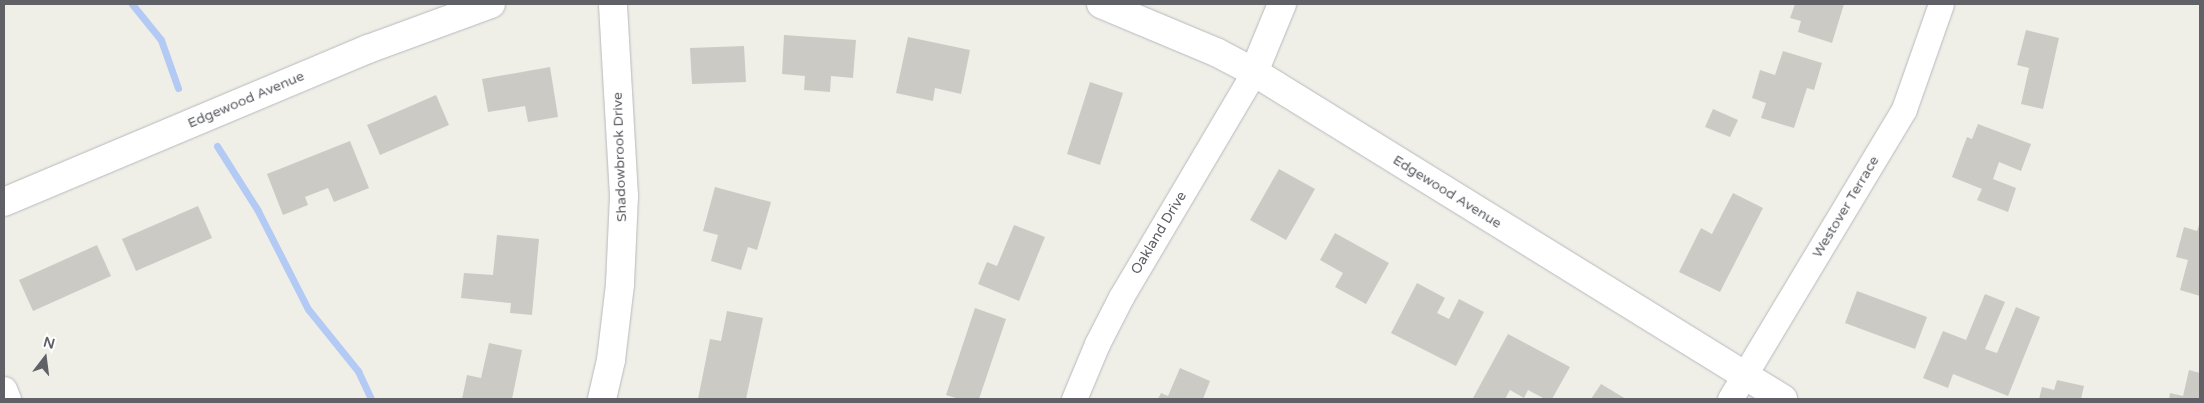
<!DOCTYPE html>
<style>
body{margin:0}
#map{position:relative;width:2204px;height:403px;overflow:hidden;background:#efefe8;font-family:"Varela Round",sans-serif}
div>[style]{position:absolute}
.stream>*{height:7px;margin:-3.5px;padding:0 3.5px;transform-origin:3.5px;border-radius:3.5px;background:#b3caf5}
.building>*{inset:0;background:#cbcac5}
.roads{filter:drop-shadow(0 0 1px #b8b8bd) drop-shadow(0 0 1px #b8b8bd)}
.minor>*{height:25px;margin:-12.5px;padding:0 12.5px;transform-origin:12.5px;border-radius:12.5px;background:#fff}
.tertiary>*{height:28px;margin:-14px;padding:0 14px;transform-origin:14px;border-radius:14px;background:#fff}
span{translate:-50% -50%;white-space:nowrap;text-align:center;line-height:1.15;-webkit-text-stroke:4px #fff;paint-order:stroke}
.street-label{font-size:14px;color:#5f6166}
.frame{position:absolute;inset:0;border:5px solid #5f6166;pointer-events:none}
.north{position:absolute;left:20px;top:333px;width:50px;height:50px;-webkit-text-stroke:4px #fff;paint-order:stroke;rotate:15deg;font-size:14px;font-weight:700;line-height:20px;text-align:center;color:#5f6166}
.north::after{content:'';display:block;margin:auto;width:18px;height:22px;background:#5f6166;clip-path:polygon(50% 0,100% 100%,50% 72%,0 100%)}
</style>
<div id="map">
<div class="stream">
<div style="left:132px;top:4px;width:46px;rotate:51.1deg"></div>
<div style="left:161px;top:40px;width:51px;rotate:70.5deg"></div>
<div style="left:217px;top:146px;width:75px;rotate:57.6deg"></div>
<div style="left:257px;top:209px;width:112px;rotate:63deg"></div>
<div style="left:308px;top:309px;width:80px;rotate:51.1deg"></div>
<div style="left:358px;top:371px;width:31px;rotate:65deg"></div>
</div>
<div class="building">
<div style="clip-path:polygon(1795px 4px,1844px 4px,1832px 43px,1798px 32px,1801px 21px,1790px 18px)"></div>
<div style="clip-path:polygon(2026px 30px,2059px 38px,2043px 109px,2021px 104px,2029px 68px,2017px 65px)"></div>
<div style="clip-path:polygon(784px 35px,856px 40px,853px 78px,831px 76px,830px 92px,804px 90px,805px 76px,782px 74px)"></div>
<div style="clip-path:polygon(908px 37px,970px 50px,961px 94px,935px 88px,933px 101px,896px 93px)"></div>
<div style="clip-path:polygon(744px 46px,746px 82px,692px 84px,690px 48px)"></div>
<div style="clip-path:polygon(1783px 51px,1822px 63px,1814px 90px,1807px 88px,1794px 128px,1761px 118px,1766px 103px,1752px 98px,1760px 70px,1775px 75px)"></div>
<div style="clip-path:polygon(550px 67px,558px 117px,528px 122px,525px 106px,488px 112px,482px 79px)"></div>
<div style="clip-path:polygon(1090px 82px,1123px 93px,1100px 165px,1067px 154px)"></div>
<div style="clip-path:polygon(436px 95px,449px 125px,380px 155px,367px 125px)"></div>
<div style="clip-path:polygon(1713px 109px,1738px 120px,1730px 137px,1705px 127px)"></div>
<div style="clip-path:polygon(1978px 124px,2031px 144px,2021px 171px,1999px 162px,1993px 179px,2016px 188px,2008px 212px,1977px 200px,1982px 189px,1952px 177px,1967px 137px,1972px 139px)"></div>
<div style="clip-path:polygon(350px 141px,369px 188px,334px 202px,328px 188px,305px 197px,308px 205px,283px 215px,267px 174px)"></div>
<div style="clip-path:polygon(1279px 169px,1315px 189px,1286px 240px,1250px 220px)"></div>
<div style="clip-path:polygon(715px 187px,771px 202px,757px 250px,748px 247px,741px 270px,711px 261px,718px 235px,703px 231px)"></div>
<div style="clip-path:polygon(1733px 193px,1763px 208px,1720px 292px,1679px 272px,1701px 228px,1712px 234px)"></div>
<div style="clip-path:polygon(198px 206px,212px 238px,136px 271px,122px 239px)"></div>
<div style="clip-path:polygon(2200px 222px,2200px 296px,2180px 290px,2188px 260px,2176px 257px,2184px 227px,2197px 231px)"></div>
<div style="clip-path:polygon(1014px 225px,1045px 237px,1019px 301px,978px 284px,987px 262px,997px 266px)"></div>
<div style="clip-path:polygon(1335px 233px,1389px 263px,1366px 304px,1335px 287px,1343px 273px,1320px 260px)"></div>
<div style="clip-path:polygon(497px 235px,539px 239px,532px 315px,510px 313px,511px 303px,461px 298px,464px 273px,493px 275px)"></div>
<div style="clip-path:polygon(97px 245px,111px 276px,33px 311px,19px 280px)"></div>
<div style="clip-path:polygon(1417px 283px,1445px 298px,1437px 313px,1449px 319px,1459px 299px,1484px 312px,1456px 366px,1391px 333px)"></div>
<div style="clip-path:polygon(1857px 291px,1927px 317px,1915px 349px,1845px 323px)"></div>
<div style="clip-path:polygon(1985px 294px,2005px 302px,1985px 349px,1997px 353px,2016px 307px,2040px 317px,2008px 396px,1953px 374px,1948px 388px,1923px 378px,1943px 331px,1966px 340px)"></div>
<div style="clip-path:polygon(975px 308px,1006px 319px,979px 399px,959px 399px,946px 395px)"></div>
<div style="clip-path:polygon(727px 311px,763px 318px,746px 399px,698px 399px,710px 339px,721px 341px)"></div>
<div style="clip-path:polygon(1508px 334px,1570px 367px,1552px 399px,1545px 399px,1528px 390px,1524px 398px,1510px 390px,1505px 399px,1473px 398px)"></div>
<div style="clip-path:polygon(489px 343px,522px 350px,512px 399px,462px 399px,467px 375px,481px 378px)"></div>
<div style="clip-path:polygon(1180px 368px,1210px 381px,1203px 399px,1158px 399px,1161px 393px,1168px 396px)"></div>
<div style="clip-path:polygon(2189px 370px,2200px 373px,2200px 399px,2169px 399px,2170px 393px,2183px 396px)"></div>
<div style="clip-path:polygon(2057px 380px,2084px 386px,2081px 399px,2039px 399px,2042px 387px,2054px 390px)"></div>
<div style="clip-path:polygon(1601px 384px,1626px 399px,1591px 399px)"></div>
</div>
<div class="roads">
<div class="minor">
<div style="left:4px;top:389px;width:11px;rotate:68deg"></div>
<div style="left:1074px;top:399px;width:60px;rotate:-67.3deg"></div>
<div style="left:1097px;top:344px;width:53px;rotate:-62.9deg"></div>
<div style="left:1121px;top:297px;width:261px;rotate:-59.4deg"></div>
<div style="left:1730px;top:399px;width:338px;rotate:-59deg"></div>
<div style="left:1904px;top:109px;width:111px;rotate:-70.6deg"></div>
</div>
<div class="tertiary">
<div style="left:1101px;top:4px;width:125px;rotate:22.7deg"></div>
<div style="left:1216px;top:52px;width:43px;rotate:27.8deg"></div>
<div style="left:1254px;top:72px;width:622px;rotate:31.72deg"></div>
<div style="left:1254px;top:72px;width:74px;rotate:-67.6deg"></div>
<div style="left:4px;top:202px;width:395px;rotate:-22.8deg"></div>
<div style="left:368px;top:49px;width:131px;rotate:-20.1deg"></div>
<div style="left:602px;top:399px;width:40px;rotate:-77deg"></div>
<div style="left:611px;top:360px;width:77px;rotate:-83.2deg"></div>
<div style="left:620px;top:284px;width:88px;rotate:-87.4deg"></div>
<div style="left:624px;top:196px;width:192px;rotate:-93.3deg"></div>
</div>
</div>
<div class="street-label">
<span style="left:246px;top:100px;rotate:-23deg">Edgewood Avenue</span>
<span style="left:620px;top:157px;rotate:-92deg">Shadowbrook Drive</span>
<span style="left:1447px;top:192px;rotate:32deg">Edgewood Avenue</span>
<span style="left:1846px;top:207px;rotate:-59deg">Westover Terrace</span>
<span style="left:1159px;top:233px;rotate:-59deg">Oakland Drive</span>
</div>
<div class="frame"></div>
<div class="north">N</div>
</div>
